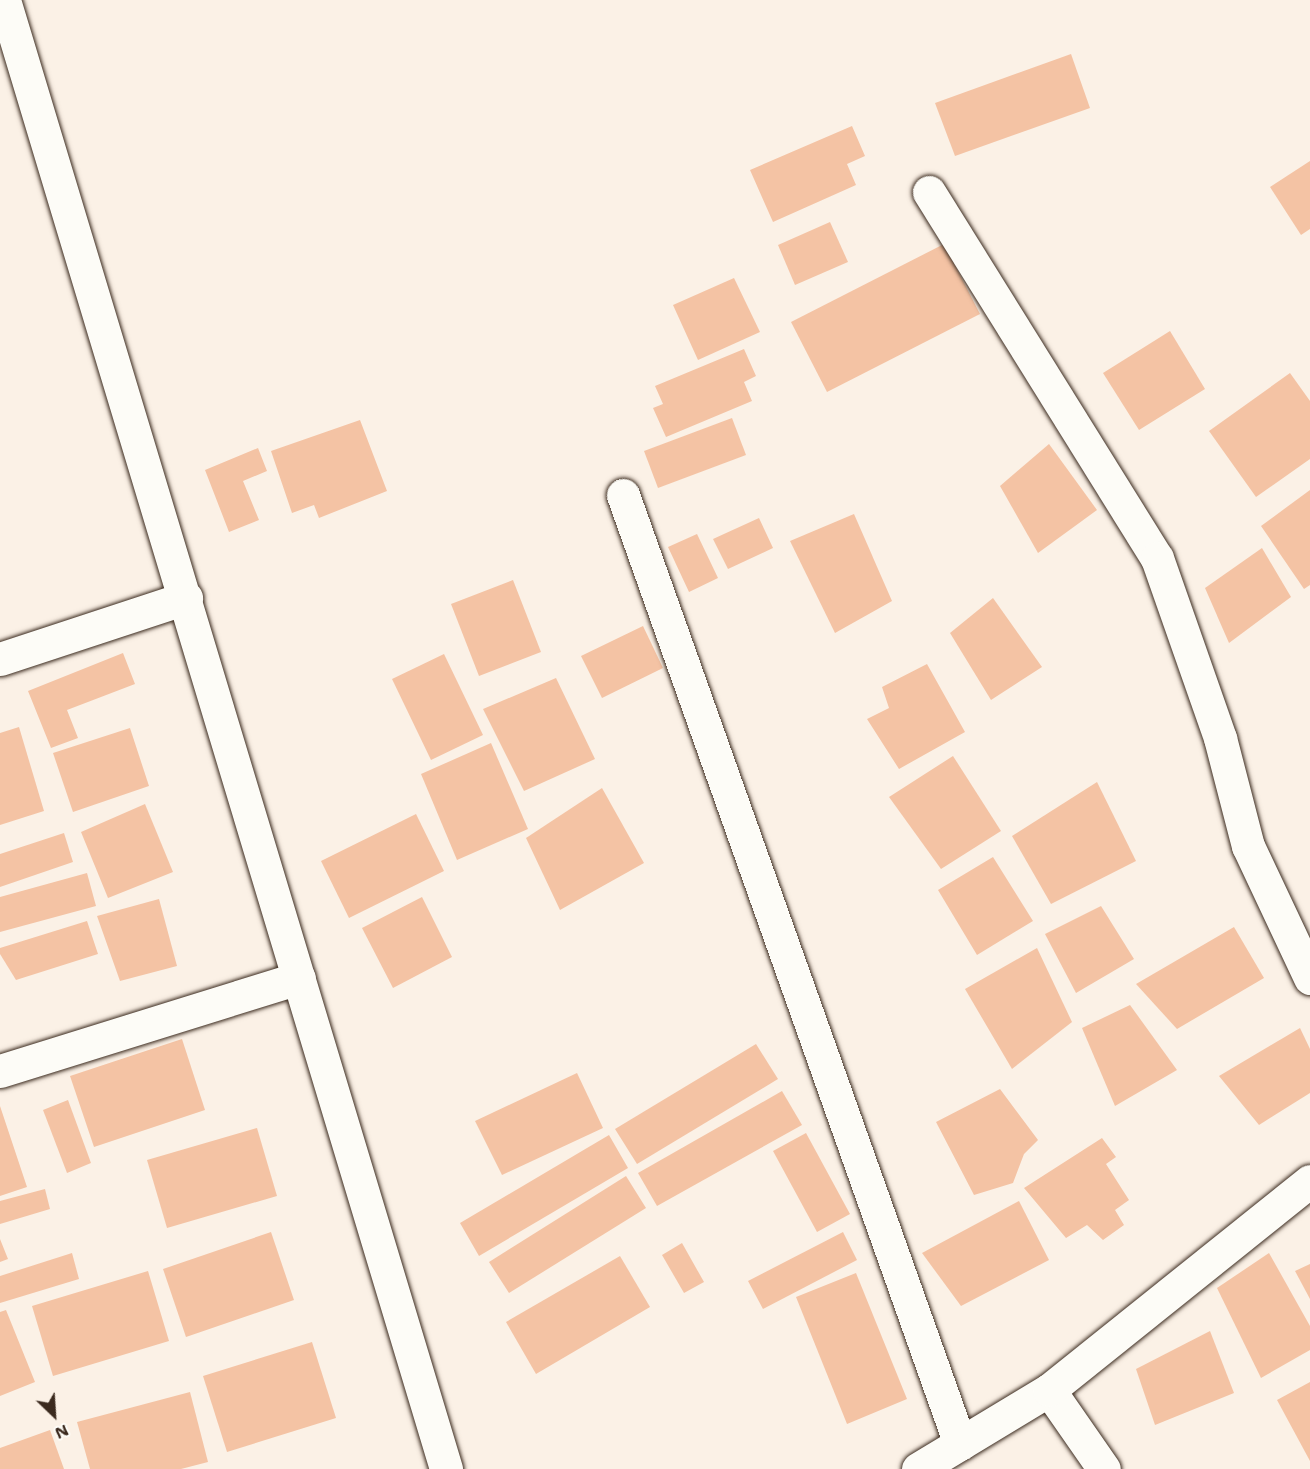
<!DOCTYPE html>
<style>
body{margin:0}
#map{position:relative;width:1310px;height:1469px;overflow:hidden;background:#fbf1e6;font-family:"Shantell Sans",sans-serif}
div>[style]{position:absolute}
.building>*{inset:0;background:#f4c3a4}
.roads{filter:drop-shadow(0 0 2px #3b2a1e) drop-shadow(0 0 2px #3b2a1e)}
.minor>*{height:33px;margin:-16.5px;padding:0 16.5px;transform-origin:16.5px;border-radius:16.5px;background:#fdfcf7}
span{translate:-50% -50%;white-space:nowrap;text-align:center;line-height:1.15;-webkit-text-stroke:4.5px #fdfcf7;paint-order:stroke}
.north{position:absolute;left:24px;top:1385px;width:60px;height:60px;-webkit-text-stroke:4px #fdfcf7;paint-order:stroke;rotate:155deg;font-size:16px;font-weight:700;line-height:24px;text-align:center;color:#3b2a1e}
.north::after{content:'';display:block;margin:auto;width:21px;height:27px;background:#3b2a1e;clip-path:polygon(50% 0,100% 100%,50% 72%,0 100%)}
</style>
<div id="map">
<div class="building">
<div style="clip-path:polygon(1071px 54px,1090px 108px,955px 156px,935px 103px)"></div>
<div style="clip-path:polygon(852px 126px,865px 156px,847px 164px,856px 185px,773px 222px,750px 170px)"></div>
<div style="clip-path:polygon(1310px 161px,1310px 229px,1301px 235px,1270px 187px)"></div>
<div style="clip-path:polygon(830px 222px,848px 262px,795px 285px,778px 245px)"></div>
<div style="clip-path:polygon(944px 244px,980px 314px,827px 392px,791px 322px)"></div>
<div style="clip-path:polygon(734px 278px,760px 332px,698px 360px,673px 305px)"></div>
<div style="clip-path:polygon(1170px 331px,1205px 389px,1139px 430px,1103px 373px)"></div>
<div style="clip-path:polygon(744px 349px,756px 376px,744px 382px,752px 401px,666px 437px,653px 408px,663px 404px,655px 386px)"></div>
<div style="clip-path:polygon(1290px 373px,1310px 401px,1310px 459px,1256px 497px,1209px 431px)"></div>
<div style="clip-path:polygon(732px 418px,746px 455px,658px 488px,644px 451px)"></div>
<div style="clip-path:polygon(360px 420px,387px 491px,319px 518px,314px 505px,292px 513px,271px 451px)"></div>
<div style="clip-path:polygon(1049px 444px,1097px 510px,1038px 553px,1000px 486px)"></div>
<div style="clip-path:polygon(258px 448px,267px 471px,243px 481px,259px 520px,229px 532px,205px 470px)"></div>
<div style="clip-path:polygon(1310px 490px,1310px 585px,1304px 589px,1261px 526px)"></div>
<div style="clip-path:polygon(854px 514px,892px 601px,835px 633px,790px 541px)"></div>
<div style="clip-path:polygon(759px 518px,773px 548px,728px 569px,713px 539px)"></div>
<div style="clip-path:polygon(697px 534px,718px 578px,689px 592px,668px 547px)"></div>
<div style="clip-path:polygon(1262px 548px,1291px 597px,1229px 643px,1205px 588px)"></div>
<div style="clip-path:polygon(513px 580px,541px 652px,479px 676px,451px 604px)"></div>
<div style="clip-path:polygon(993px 598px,1042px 667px,991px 700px,950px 633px)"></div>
<div style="clip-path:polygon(643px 626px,663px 668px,602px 698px,581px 656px)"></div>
<div style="clip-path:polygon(123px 653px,135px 684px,67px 710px,78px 738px,51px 748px,28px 691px)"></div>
<div style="clip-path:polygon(444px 654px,483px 735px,431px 760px,392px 679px)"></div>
<div style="clip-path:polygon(927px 664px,965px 732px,899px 769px,867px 719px,889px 708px,882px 687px)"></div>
<div style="clip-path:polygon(556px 678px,595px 759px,524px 791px,483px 709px)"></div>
<div style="clip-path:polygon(19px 727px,44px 811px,0 825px,0 733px)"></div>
<div style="clip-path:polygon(130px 728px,149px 786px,73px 812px,53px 753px)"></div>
<div style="clip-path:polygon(491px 743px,528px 829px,457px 860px,421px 774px)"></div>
<div style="clip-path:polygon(953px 756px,1001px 831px,941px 869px,889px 797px)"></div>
<div style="clip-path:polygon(1097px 782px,1136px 861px,1051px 904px,1012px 836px)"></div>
<div style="clip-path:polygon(602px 788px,644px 863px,560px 910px,526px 838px)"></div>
<div style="clip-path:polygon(145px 804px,173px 872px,108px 898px,81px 832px)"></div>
<div style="clip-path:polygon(416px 814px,444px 871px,349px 918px,321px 861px)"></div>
<div style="clip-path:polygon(64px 833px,73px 862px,0 887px,0 854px)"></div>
<div style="clip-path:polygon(993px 857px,1033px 921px,977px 955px,938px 890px)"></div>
<div style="clip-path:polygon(87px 873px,96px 906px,0 932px,0 897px)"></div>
<div style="clip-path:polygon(422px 897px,452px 957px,393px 988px,362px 928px)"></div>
<div style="clip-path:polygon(159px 899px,177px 966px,120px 981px,97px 916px)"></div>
<div style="clip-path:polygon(1101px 906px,1134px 959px,1076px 993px,1045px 934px)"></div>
<div style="clip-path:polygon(87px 921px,98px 954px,16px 980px,0 954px,0 948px)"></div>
<div style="clip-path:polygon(1234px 927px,1264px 978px,1177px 1029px,1136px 984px)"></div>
<div style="clip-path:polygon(1037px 948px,1072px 1022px,1012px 1069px,965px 989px)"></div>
<div style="clip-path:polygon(1130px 1005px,1177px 1070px,1115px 1106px,1082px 1028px)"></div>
<div style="clip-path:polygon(1300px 1028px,1310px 1049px,1310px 1093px,1259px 1125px,1219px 1076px)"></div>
<div style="clip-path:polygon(182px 1039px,205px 1110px,94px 1147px,70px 1076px)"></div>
<div style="clip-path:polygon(756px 1044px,778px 1079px,637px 1164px,615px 1129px)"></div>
<div style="clip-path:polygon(577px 1073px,603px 1128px,502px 1175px,475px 1121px)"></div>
<div style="clip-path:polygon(1000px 1089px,1038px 1140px,1024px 1154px,1013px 1183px,974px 1195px,936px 1122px)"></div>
<div style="clip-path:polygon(782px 1091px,802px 1125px,657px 1206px,638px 1173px)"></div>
<div style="clip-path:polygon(68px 1100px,91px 1163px,67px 1173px,43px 1110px)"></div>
<div style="clip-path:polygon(0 1106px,27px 1187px,0 1196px)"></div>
<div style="clip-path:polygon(257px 1128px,277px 1196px,167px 1228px,147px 1160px)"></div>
<div style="clip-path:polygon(806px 1133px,850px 1214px,817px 1232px,773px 1151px)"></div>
<div style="clip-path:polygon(609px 1135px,628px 1168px,479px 1256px,460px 1223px)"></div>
<div style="clip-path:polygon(1102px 1138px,1116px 1157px,1106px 1164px,1129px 1200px,1115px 1210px,1124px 1225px,1103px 1240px,1087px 1225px,1066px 1238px,1024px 1188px)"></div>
<div style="clip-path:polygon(626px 1176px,646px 1208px,509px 1293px,489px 1262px)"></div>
<div style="clip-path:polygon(45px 1189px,50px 1209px,0 1224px,0 1201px)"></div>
<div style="clip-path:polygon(1019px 1201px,1049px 1260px,961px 1306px,922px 1253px)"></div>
<div style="clip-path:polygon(271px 1232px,294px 1300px,186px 1337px,163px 1269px)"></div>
<div style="clip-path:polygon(843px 1232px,857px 1260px,763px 1309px,748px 1281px)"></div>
<div style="clip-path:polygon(0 1239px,8px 1259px,0 1262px)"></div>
<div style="clip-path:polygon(682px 1243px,704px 1282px,684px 1293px,662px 1255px)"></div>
<div style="clip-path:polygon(72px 1253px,79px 1279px,0 1303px,0 1276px)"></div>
<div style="clip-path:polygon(1269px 1253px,1310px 1326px,1310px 1350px,1261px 1378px,1217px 1288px)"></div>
<div style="clip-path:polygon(620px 1256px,650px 1307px,536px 1374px,506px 1322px)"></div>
<div style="clip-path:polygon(1310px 1264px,1310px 1299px,1295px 1271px)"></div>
<div style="clip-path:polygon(148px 1271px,169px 1341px,53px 1376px,32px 1306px)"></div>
<div style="clip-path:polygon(856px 1273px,907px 1399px,847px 1424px,796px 1297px)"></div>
<div style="clip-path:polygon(6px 1310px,35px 1382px,0 1396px,0 1312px)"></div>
<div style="clip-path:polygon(1210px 1331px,1234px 1393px,1155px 1425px,1136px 1369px)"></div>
<div style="clip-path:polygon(312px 1342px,336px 1418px,227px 1452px,203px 1376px)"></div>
<div style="clip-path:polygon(1310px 1382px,1310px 1461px,1277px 1400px)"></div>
<div style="clip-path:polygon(190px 1392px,208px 1462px,181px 1469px,90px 1469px,77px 1422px)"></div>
<div style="clip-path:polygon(50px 1430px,64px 1469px,0 1469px,0 1448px)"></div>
</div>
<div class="roads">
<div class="minor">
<div style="left:4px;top:0;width:1534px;rotate:73.25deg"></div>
<div style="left:929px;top:192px;width:431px;rotate:58.1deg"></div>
<div style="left:1157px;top:558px;width:191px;rotate:70.7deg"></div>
<div style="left:1220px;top:738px;width:112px;rotate:75.5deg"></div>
<div style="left:1248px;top:846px;width:146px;rotate:64.8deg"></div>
<div style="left:623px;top:495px;width:1007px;rotate:70.45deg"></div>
<div style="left:0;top:659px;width:196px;rotate:-18.2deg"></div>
<div style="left:0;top:1071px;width:313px;rotate:-17.3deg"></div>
<div style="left:1049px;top:1390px;width:96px;rotate:55.2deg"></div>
<div style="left:918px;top:1469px;width:153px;rotate:-31.1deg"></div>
<div style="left:1049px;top:1390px;width:334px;rotate:-38.7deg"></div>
</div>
</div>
<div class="north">N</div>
</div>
